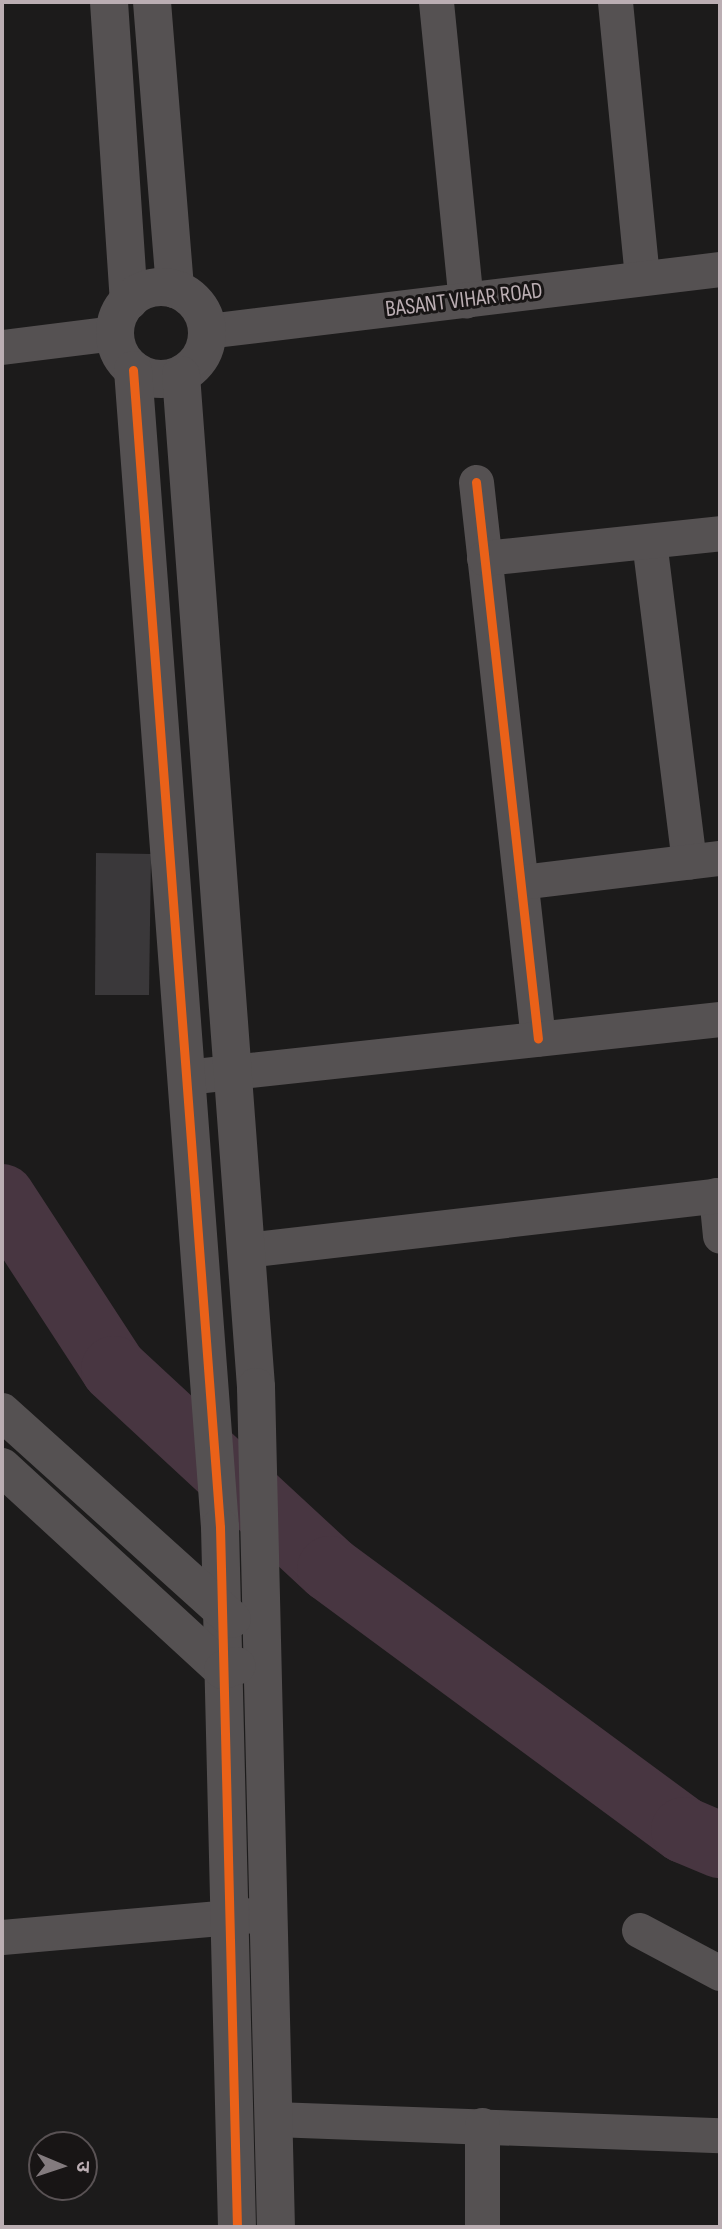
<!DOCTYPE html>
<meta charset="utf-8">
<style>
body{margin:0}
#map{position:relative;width:722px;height:2229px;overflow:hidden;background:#1c1b1b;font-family:"Sofia Sans Condensed","Noto Sans Devanagari",sans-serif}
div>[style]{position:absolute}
.river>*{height:66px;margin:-33px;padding:0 33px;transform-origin:33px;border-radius:33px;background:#483641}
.building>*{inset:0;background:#3a383a}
.minor>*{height:35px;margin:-17.5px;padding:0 17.5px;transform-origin:17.5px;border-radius:17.5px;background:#555152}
.tertiary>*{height:38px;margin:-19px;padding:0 19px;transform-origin:19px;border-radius:19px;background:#555152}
.tertiary>.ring{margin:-19px;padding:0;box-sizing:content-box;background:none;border:38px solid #555152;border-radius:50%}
.cycleway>*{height:9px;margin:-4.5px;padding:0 4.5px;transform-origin:4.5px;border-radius:4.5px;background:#ea6118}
span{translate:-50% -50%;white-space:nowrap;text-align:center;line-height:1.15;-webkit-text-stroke:6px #181515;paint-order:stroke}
.street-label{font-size:23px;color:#bbaeb3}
.frame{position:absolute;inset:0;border:4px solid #bbaeb3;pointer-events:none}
.north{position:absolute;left:28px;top:2131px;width:70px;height:70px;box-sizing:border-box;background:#181515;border:2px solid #595254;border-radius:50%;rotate:92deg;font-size:19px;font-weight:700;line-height:28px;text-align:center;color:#bbaeb3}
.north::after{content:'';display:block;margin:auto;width:24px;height:32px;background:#837b7e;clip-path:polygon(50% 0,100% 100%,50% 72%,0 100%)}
</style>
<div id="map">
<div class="river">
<div style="left:2px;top:1197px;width:205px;rotate:56.9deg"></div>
<div style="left:114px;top:1369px;width:294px;rotate:42.8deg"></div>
<div style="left:330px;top:1569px;width:440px;rotate:36.4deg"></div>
<div style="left:684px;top:1830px;width:39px;rotate:23deg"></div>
</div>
<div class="building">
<div style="clip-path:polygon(96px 853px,151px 854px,149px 995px,95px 995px)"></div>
</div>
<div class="minor">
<div style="left:436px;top:2px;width:300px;rotate:84.3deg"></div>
<div style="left:615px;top:2px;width:277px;rotate:84.4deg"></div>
<div style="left:207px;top:331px;width:517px;rotate:-6.89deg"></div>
<div style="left:2px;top:347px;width:114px;rotate:-7.1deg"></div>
<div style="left:476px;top:482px;width:560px;rotate:83.65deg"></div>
<div style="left:649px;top:541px;width:323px;rotate:82.9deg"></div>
<div style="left:484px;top:558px;width:237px;rotate:-6deg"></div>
<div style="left:521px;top:882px;width:200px;rotate:-6.9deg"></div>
<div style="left:186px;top:1077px;width:537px;rotate:-6.2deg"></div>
<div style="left:716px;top:1195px;width:41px;rotate:84.4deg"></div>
<div style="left:246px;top:1250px;width:477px;rotate:-6.6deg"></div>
<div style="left:639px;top:1930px;width:92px;rotate:28deg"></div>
<div style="left:2px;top:1937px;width:255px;rotate:-5deg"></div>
<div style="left:274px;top:2119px;width:446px;rotate:2.1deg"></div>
<div style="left:482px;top:2125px;width:102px;rotate:90deg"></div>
</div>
<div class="tertiary">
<div style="left:109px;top:2px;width:300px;rotate:86.2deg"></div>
<div style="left:152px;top:2px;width:288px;rotate:85.4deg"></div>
<div class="ring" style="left:115px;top:287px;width:54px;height:54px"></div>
<div style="left:133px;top:370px;width:1160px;rotate:85.7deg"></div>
<div style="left:220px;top:1527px;width:700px;rotate:88.61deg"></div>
<div style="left:181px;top:375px;width:1015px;rotate:85.76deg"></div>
<div style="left:256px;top:1387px;width:840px;rotate:88.64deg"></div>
<div style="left:2px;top:1412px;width:309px;rotate:42deg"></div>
<div style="left:2px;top:1467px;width:300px;rotate:42.6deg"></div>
<div style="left:223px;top:1670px;width:14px;rotate:-17deg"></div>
</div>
<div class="cycleway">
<div style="left:133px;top:370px;width:1160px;rotate:85.7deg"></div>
<div style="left:220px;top:1527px;width:700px;rotate:88.61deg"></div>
<div style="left:476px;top:482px;width:560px;rotate:83.65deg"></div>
</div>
<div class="street-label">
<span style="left:464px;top:300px;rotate:-7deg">BASANT VIHAR ROAD</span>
</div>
<div class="frame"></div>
<div class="north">उ</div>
</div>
